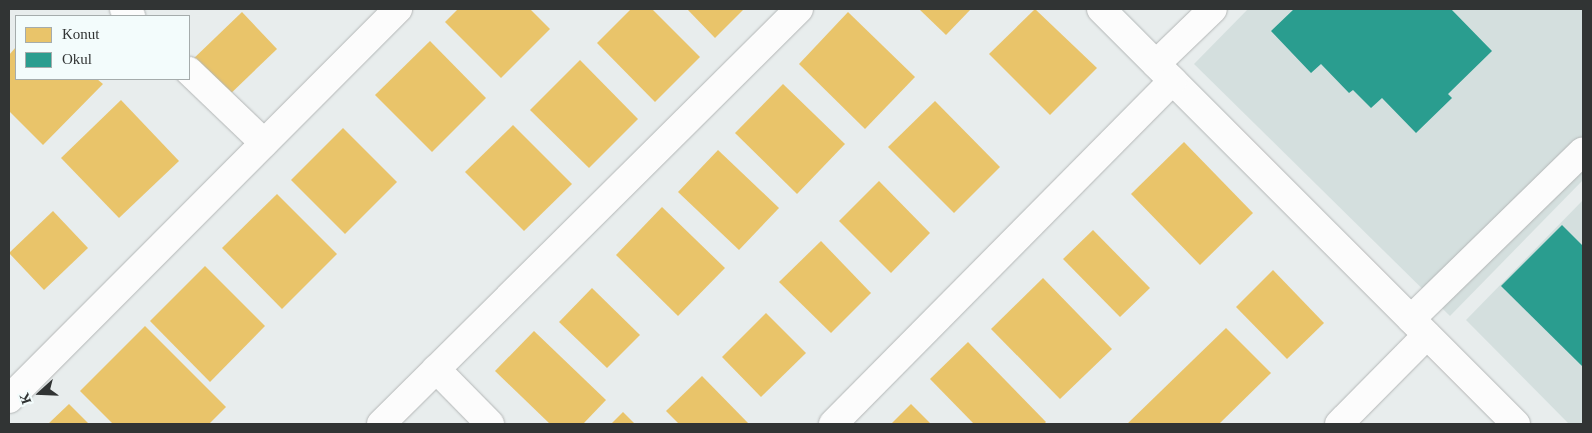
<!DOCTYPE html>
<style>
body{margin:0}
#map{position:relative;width:1592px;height:433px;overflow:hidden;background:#e8eded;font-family:Georgia,serif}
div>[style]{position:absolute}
.built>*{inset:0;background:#d4dfde}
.homes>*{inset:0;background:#e9c46a}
.schools>*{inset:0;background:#2a9d8f}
.roads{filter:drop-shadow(0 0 1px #b3b6b6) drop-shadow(0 0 1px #b3b6b6)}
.minor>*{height:28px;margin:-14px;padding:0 14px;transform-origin:14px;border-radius:14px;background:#fcfcfc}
span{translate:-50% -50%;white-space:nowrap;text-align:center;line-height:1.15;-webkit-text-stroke:5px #f3fcfc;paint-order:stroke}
.frame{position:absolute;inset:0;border:10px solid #313434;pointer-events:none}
.legend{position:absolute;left:15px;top:15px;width:175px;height:65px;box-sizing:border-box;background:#f3fcfc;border:1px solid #a5acac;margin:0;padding:6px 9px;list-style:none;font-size:15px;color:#313434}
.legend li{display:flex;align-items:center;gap:10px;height:25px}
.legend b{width:25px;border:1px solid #a5acac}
.north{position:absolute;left:15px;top:368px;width:50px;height:50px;-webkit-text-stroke:4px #f3fcfc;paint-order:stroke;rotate:250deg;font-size:14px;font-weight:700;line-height:20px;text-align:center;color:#313434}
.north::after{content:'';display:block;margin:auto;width:18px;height:22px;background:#313434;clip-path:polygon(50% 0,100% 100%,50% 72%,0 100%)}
</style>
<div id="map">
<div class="built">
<div style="clip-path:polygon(1248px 9px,1583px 9px,1583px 180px,1450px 316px,1194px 64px)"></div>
<div style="clip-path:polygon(1583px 200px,1583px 424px,1569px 424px,1466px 320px)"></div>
</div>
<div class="homes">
<div style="clip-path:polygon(458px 9px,530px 9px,550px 29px,501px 78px,445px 22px)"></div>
<div style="clip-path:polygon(631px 9px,652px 9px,700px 57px,655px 102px,597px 43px)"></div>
<div style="clip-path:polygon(687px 9px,744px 9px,715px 38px)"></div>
<div style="clip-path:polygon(919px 9px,971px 9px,946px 35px)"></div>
<div style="clip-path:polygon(1035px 9px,1097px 68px,1050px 115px,989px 54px)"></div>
<div style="clip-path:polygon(242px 12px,277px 49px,225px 99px,190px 62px)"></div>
<div style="clip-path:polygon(848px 12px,915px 77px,865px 129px,799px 64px)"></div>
<div style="clip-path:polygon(430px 41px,486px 98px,432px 152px,375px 95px)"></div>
<div style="clip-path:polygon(16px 47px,16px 79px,97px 79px,103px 84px,43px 145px,9px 111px,9px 55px)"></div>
<div style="clip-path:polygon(580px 60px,638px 119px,589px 168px,530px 110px)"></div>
<div style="clip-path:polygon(783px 84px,845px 144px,797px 194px,735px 133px)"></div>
<div style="clip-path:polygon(121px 100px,179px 161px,119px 218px,61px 158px)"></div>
<div style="clip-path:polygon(935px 101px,1000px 167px,954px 213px,888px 147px)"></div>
<div style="clip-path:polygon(513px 125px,572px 184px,524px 231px,465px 172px)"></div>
<div style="clip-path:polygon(343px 128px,397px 182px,345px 234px,291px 180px)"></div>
<div style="clip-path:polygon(1184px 142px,1253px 213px,1200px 265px,1131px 194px)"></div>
<div style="clip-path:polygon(718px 150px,779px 208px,739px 250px,678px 192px)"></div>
<div style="clip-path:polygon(879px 181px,930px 233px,891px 273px,839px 221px)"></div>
<div style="clip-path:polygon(277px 194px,337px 254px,282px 309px,222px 248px)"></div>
<div style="clip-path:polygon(662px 207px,725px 268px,678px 316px,616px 255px)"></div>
<div style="clip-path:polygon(53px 211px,88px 248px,44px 290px,9px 253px)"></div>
<div style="clip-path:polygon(1093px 230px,1150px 288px,1120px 317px,1063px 259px)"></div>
<div style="clip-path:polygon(821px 241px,871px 293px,831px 333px,779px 282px)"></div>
<div style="clip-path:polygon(205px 266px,265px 326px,210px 382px,150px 321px)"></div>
<div style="clip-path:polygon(1273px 270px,1324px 323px,1287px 359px,1236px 307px)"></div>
<div style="clip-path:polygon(1043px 278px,1112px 349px,1060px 399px,991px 329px)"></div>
<div style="clip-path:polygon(592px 288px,640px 335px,607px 368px,559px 322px)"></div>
<div style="clip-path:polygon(766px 313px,806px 353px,761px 397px,722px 357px)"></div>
<div style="clip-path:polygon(145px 326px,226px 407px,209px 424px,113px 424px,80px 391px)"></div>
<div style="clip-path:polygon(1226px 328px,1271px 373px,1219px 424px,1127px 424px)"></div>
<div style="clip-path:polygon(534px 331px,606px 400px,583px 424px,550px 424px,495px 371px)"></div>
<div style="clip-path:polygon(968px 342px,1046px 422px,1044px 424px,974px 424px,930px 379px)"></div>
<div style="clip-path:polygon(702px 376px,749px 424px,679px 424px,666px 411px)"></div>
<div style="clip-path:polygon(69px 404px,89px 424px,48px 424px)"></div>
<div style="clip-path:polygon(911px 404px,931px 424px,891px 424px)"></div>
<div style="clip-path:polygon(623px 412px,635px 424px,611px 424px)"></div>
</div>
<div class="schools">
<div style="clip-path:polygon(1294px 9px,1451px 9px,1492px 51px,1448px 94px,1452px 98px,1416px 133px,1382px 98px,1371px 108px,1353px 90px,1349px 93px,1321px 64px,1311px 73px,1271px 31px)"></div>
<div style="clip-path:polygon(1562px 225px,1583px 246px,1583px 367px,1501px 286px)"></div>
</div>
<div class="roads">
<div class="minor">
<div style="left:124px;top:9px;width:10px;rotate:45deg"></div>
<div style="left:1101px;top:9px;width:587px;rotate:45deg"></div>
<div style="left:1156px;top:64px;width:79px;rotate:-44deg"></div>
<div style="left:189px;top:71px;width:104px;rotate:43.8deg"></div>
<div style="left:1411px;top:319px;width:240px;rotate:-44.3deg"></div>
<div style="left:436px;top:369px;width:77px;rotate:45.5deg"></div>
<div style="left:9px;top:399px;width:551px;rotate:-45.07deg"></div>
<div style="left:381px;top:424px;width:589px;rotate:-44.79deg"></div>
<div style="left:833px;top:424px;width:483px;rotate:-45.3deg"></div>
<div style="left:1339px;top:424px;width:125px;rotate:-45.3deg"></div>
</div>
</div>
<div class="frame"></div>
<ul class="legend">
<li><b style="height:14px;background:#e9c46a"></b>Konut</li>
<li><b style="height:14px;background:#2a9d8f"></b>Okul</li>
</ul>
<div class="north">K</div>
</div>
